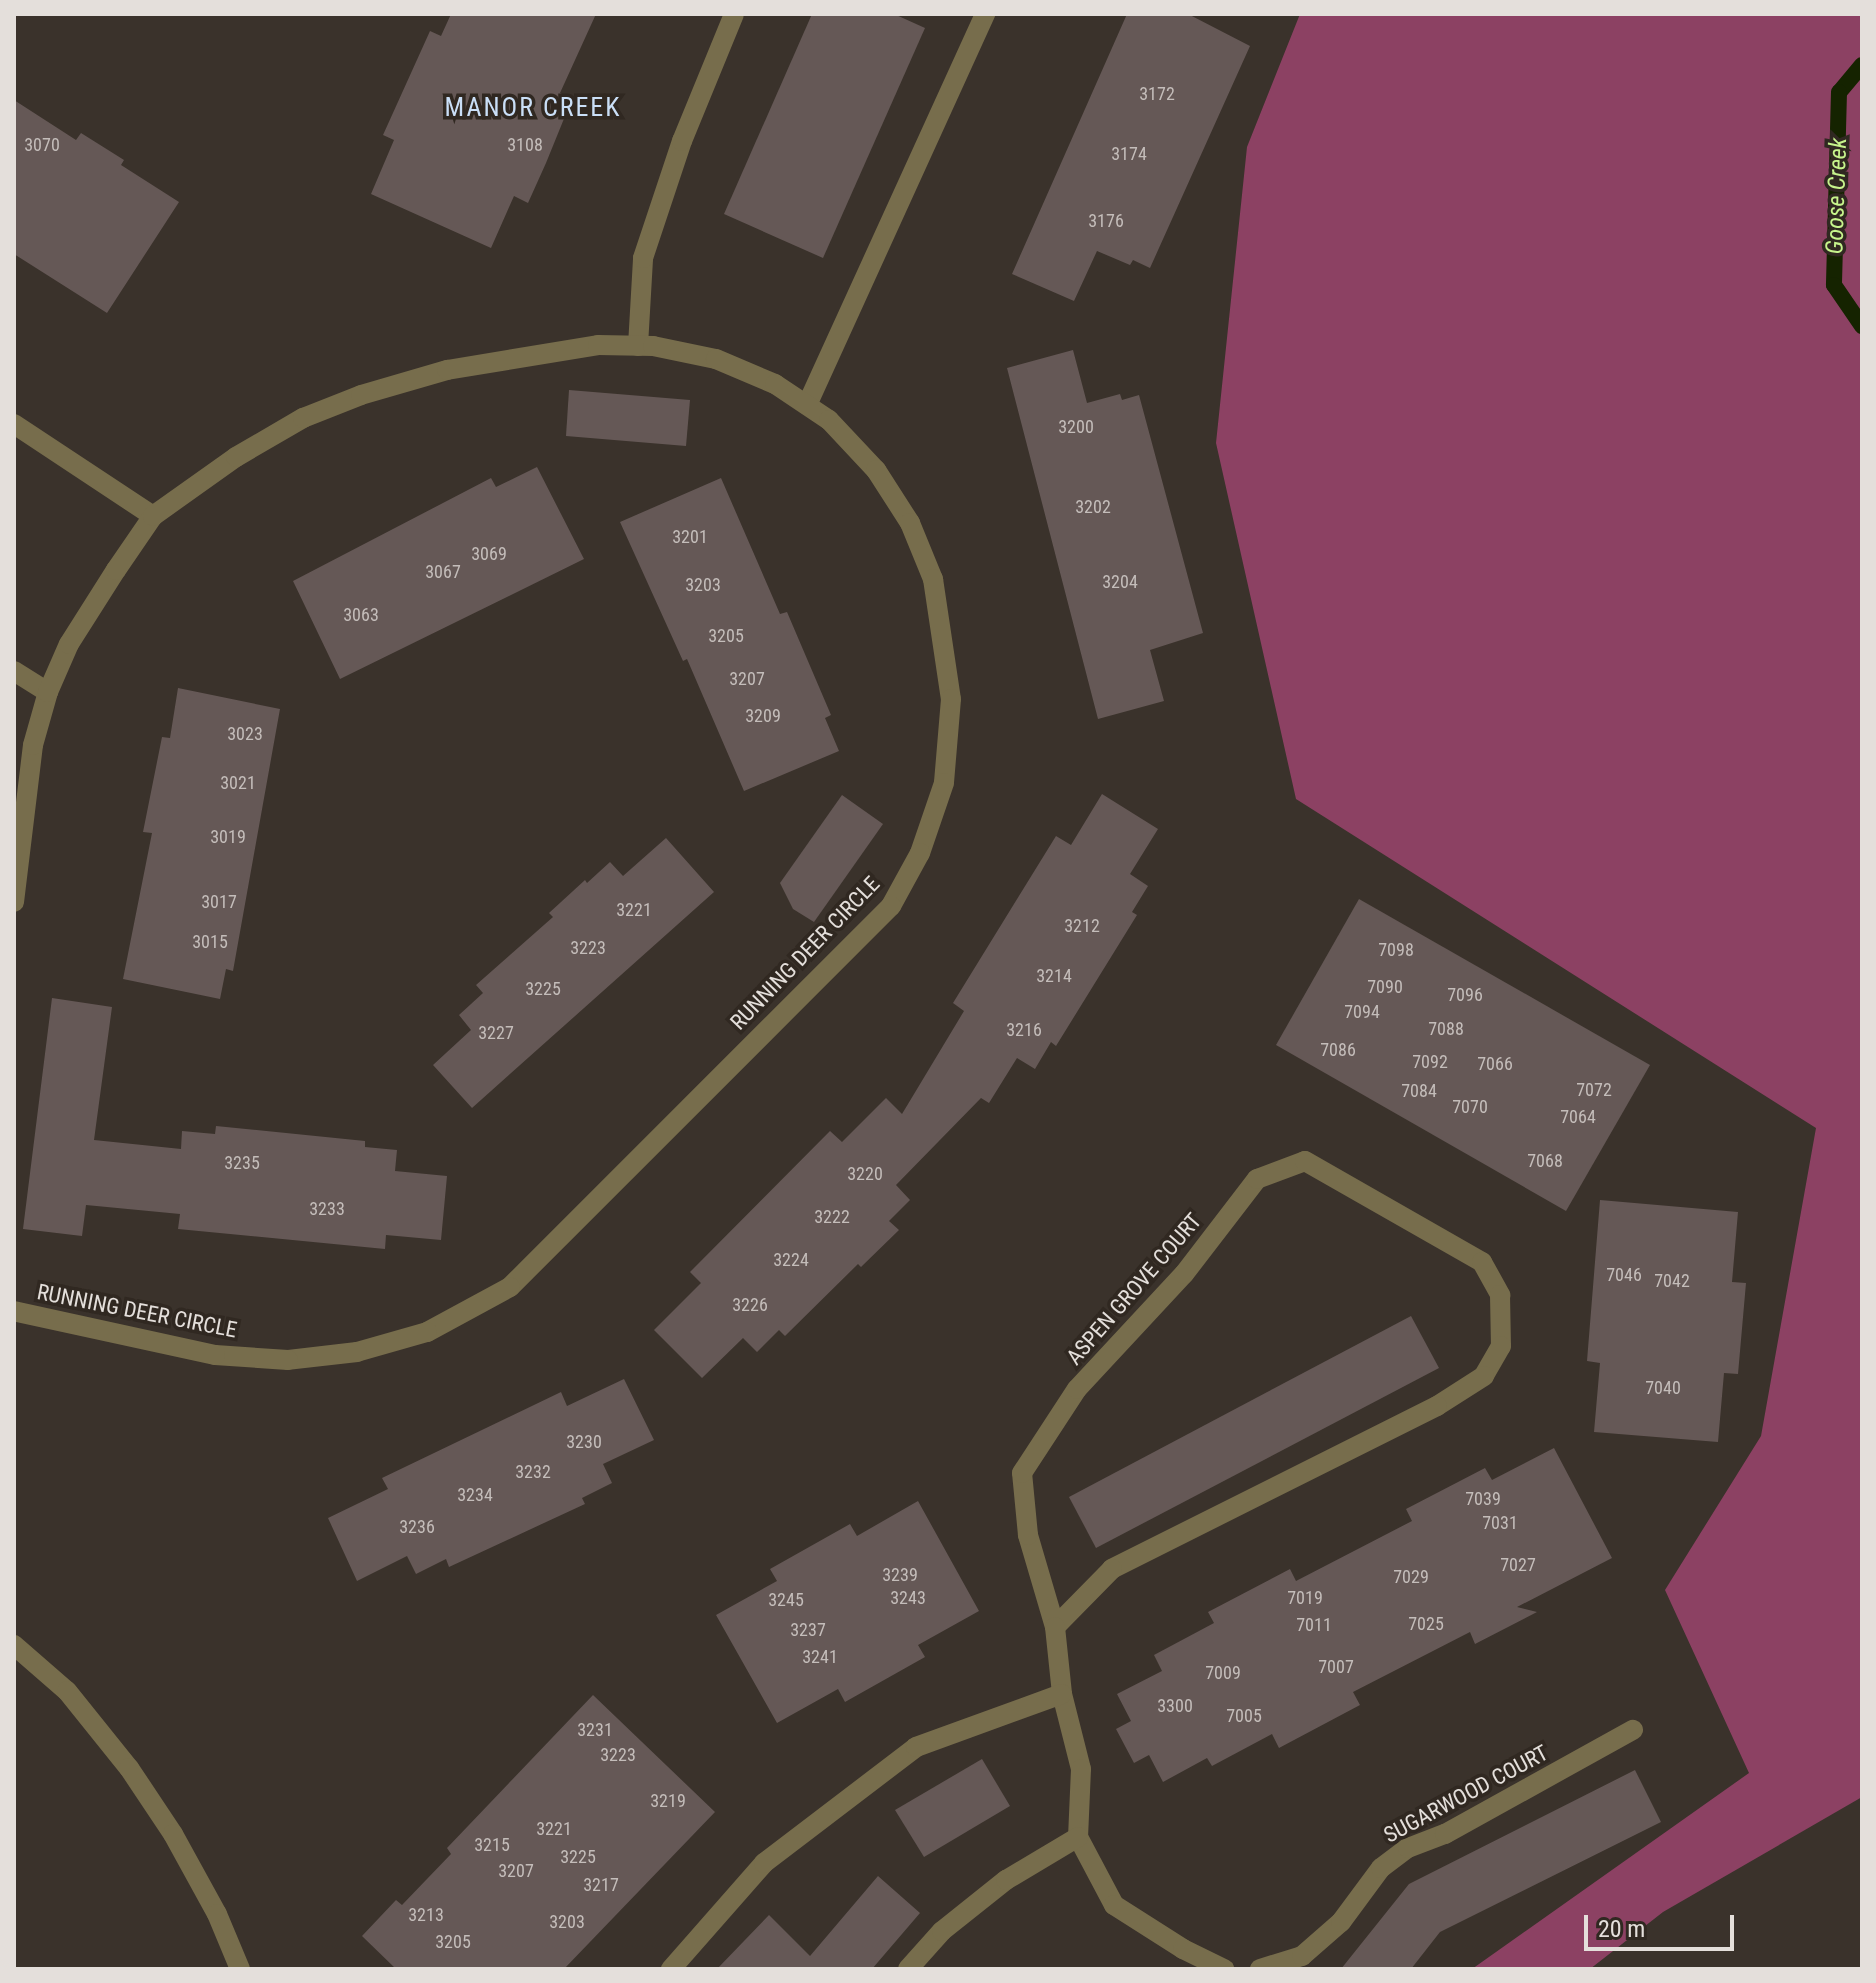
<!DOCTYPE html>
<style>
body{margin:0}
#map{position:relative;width:1876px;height:1983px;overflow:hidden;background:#3a322b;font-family:"Roboto Condensed",sans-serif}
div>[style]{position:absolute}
.forest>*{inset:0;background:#8c4163}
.stream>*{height:16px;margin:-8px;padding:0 8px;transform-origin:8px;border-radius:8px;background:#152300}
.building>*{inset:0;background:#655856}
.minor>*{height:20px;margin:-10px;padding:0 10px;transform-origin:10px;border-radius:10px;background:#776d4c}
span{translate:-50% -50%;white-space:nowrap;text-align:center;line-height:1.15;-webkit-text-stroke:7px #302821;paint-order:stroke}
.number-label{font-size:18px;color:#c4bdba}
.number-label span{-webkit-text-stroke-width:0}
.street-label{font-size:22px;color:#e4dfdb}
.water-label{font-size:24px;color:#c7f48c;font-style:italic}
.quarter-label{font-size:26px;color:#cadff7;letter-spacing:2px}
.frame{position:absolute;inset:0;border:16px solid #e4dfdb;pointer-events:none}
.scale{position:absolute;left:1584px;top:1915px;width:150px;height:36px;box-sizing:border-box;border:4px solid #e4dfdb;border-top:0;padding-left:10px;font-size:24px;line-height:28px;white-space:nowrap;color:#e4dfdb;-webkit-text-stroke:6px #302821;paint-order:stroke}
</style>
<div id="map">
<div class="forest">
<div style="clip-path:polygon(1300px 14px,1862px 14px,1862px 1797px,1663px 1912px,1590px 1969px,1472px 1969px,1749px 1773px,1665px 1590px,1761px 1436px,1816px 1128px,1296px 799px,1216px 443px,1247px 147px)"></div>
</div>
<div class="stream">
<div style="left:1862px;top:65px;width:35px;rotate:130deg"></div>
<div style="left:1839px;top:92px;width:193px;rotate:91.5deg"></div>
<div style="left:1834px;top:285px;width:50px;rotate:55.7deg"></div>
</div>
<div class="building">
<div style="clip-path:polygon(451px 14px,596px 14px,560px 93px,572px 99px,546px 163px,528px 203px,514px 196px,491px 248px,371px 194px,394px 140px,383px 135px,430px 31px,441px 36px)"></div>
<div style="clip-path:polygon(812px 14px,894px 14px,925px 28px,823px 258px,724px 214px)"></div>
<div style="clip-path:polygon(1127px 14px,1188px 14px,1250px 46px,1150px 268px,1133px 260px,1130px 265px,1097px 251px,1074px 301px,1012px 274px)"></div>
<div style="clip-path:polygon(14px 100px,76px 140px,81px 133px,124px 160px,121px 165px,179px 202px,107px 313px,14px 254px)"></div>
<div style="clip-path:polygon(1073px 350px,1087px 403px,1120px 394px,1122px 400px,1139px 395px,1203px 633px,1150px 650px,1164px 701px,1098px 719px,1007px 368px)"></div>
<div style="clip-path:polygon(569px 390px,690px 400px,686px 446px,566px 436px)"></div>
<div style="clip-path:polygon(537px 467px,584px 559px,340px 679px,293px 581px,491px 478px,496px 487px)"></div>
<div style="clip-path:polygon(721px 478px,780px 614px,787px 612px,831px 715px,825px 718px,839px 751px,744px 791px,687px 659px,683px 661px,620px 522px)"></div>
<div style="clip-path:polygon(178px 688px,280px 709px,233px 971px,226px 969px,220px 999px,123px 979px,152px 833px,143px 832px,162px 737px,170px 738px)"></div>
<div style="clip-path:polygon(1102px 794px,1158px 829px,1130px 874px,1148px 886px,1132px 912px,1137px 915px,1056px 1046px,1051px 1042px,1035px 1069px,1017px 1058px,989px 1103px,981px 1098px,896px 1185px,910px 1200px,889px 1221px,899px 1230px,861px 1267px,858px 1264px,785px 1336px,779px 1330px,757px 1352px,743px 1338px,702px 1378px,654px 1330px,701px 1283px,690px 1272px,830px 1131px,842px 1142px,886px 1098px,902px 1114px,964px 1011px,953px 1003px,1056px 836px,1071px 845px)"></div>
<div style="clip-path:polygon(842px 795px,883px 824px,814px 922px,793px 909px,780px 883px)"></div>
<div style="clip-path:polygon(666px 838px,714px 892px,472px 1108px,433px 1065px,471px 1030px,459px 1015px,483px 993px,476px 985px,553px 917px,549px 913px,585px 880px,587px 883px,610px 862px,623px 876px)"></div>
<div style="clip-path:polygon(1359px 899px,1650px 1065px,1566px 1211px,1276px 1045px)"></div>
<div style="clip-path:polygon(52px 998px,112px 1007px,94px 1140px,181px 1149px,182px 1131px,215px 1134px,216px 1126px,365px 1141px,365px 1147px,397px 1150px,395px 1171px,447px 1176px,441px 1240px,386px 1235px,385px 1249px,178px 1229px,180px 1214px,86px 1205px,82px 1236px,23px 1229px)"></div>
<div style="clip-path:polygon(1600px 1200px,1738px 1212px,1732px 1282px,1746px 1283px,1738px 1374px,1724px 1373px,1718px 1442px,1594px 1432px,1600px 1363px,1587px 1361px)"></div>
<div style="clip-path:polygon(1411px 1316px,1439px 1368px,1096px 1548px,1069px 1497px)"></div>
<div style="clip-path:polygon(624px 1379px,654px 1440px,603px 1464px,612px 1483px,582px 1498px,585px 1504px,449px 1567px,446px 1559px,416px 1574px,407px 1556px,357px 1581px,328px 1518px,388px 1489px,382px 1478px,561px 1392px,567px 1406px)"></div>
<div style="clip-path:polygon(1554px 1448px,1612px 1558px,1517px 1607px,1537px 1612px,1475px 1644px,1470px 1632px,1353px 1692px,1360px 1705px,1279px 1748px,1272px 1734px,1212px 1766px,1207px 1758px,1163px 1782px,1149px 1755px,1134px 1763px,1116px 1729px,1131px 1721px,1117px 1694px,1162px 1671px,1154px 1655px,1214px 1623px,1208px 1612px,1290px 1569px,1296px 1581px,1412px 1521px,1406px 1509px,1485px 1468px,1492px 1480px)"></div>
<div style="clip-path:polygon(918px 1501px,979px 1611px,918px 1645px,925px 1657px,845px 1702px,838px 1689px,777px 1723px,716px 1615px,777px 1581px,770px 1569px,850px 1524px,857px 1536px)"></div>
<div style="clip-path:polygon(593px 1695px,715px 1812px,564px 1969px,396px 1969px,362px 1936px,396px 1900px,402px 1905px,451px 1854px,447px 1848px)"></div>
<div style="clip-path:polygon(982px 1759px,1010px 1806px,924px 1857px,895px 1810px)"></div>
<div style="clip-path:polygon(1635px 1770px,1661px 1822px,1440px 1932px,1411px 1969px,1341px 1969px,1409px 1884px)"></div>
<div style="clip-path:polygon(878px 1876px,920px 1913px,872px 1969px,717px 1969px,769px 1915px,810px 1956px)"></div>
</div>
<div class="minor">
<div style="left:638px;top:346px;width:88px;rotate:-86.7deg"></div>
<div style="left:643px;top:258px;width:123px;rotate:-71.6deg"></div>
<div style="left:682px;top:141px;width:137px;rotate:-67.7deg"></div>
<div style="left:807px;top:405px;width:430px;rotate:-65.5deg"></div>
<div style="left:14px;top:424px;width:167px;rotate:33.5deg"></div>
<div style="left:14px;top:671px;width:40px;rotate:32deg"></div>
<div style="left:14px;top:902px;width:158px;rotate:-83.1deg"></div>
<div style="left:33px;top:745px;width:55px;rotate:-74.2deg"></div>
<div style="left:48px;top:692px;width:52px;rotate:-66.4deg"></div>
<div style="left:69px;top:644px;width:88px;rotate:-57.6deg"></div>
<div style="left:116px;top:570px;width:65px;rotate:-55.6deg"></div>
<div style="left:153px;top:516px;width:102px;rotate:-35.4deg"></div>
<div style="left:236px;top:457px;width:78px;rotate:-30.2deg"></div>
<div style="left:303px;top:418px;width:62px;rotate:-21.6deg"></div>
<div style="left:361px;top:395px;width:90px;rotate:-16.2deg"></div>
<div style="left:447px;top:370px;width:153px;rotate:-9.4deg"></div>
<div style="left:598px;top:345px;width:55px;rotate:1deg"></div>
<div style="left:653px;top:346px;width:64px;rotate:11.7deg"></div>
<div style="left:716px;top:359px;width:64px;rotate:23deg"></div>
<div style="left:775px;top:384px;width:65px;rotate:33.7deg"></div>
<div style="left:829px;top:420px;width:69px;rotate:46.8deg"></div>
<div style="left:876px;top:470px;width:63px;rotate:57.3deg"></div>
<div style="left:910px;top:523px;width:61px;rotate:67.7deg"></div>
<div style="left:933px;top:579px;width:121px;rotate:81.5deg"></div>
<div style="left:951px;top:699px;width:84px;rotate:94.8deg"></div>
<div style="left:944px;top:783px;width:74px;rotate:108.9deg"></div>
<div style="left:920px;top:853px;width:60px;rotate:118.7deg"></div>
<div style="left:891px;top:906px;width:539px;rotate:135deg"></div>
<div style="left:510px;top:1287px;width:94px;rotate:151.5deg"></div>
<div style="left:427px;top:1332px;width:73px;rotate:164.1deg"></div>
<div style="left:357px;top:1352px;width:69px;rotate:173.4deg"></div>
<div style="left:288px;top:1360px;width:73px;rotate:-176.1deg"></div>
<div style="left:215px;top:1355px;width:206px;rotate:-167.7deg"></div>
<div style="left:1055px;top:1627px;width:96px;rotate:-106.4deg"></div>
<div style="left:1028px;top:1535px;width:62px;rotate:-95.5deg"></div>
<div style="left:1022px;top:1473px;width:100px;rotate:-56.8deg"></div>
<div style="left:1077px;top:1389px;width:157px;rotate:-47.1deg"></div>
<div style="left:1184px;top:1274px;width:120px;rotate:-52.5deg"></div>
<div style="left:1257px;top:1179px;width:51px;rotate:-20.6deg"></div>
<div style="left:1305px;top:1161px;width:204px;rotate:29.7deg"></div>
<div style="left:1482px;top:1262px;width:38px;rotate:61deg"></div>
<div style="left:1500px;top:1295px;width:51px;rotate:88.9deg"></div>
<div style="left:1501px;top:1346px;width:34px;rotate:120deg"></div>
<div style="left:1484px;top:1376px;width:56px;rotate:147.4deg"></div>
<div style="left:1437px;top:1406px;width:364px;rotate:153.4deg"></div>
<div style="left:1112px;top:1569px;width:81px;rotate:134.5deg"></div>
<div style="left:1055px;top:1627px;width:67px;rotate:84deg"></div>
<div style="left:1062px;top:1694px;width:77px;rotate:75.8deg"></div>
<div style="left:1081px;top:1769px;width:68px;rotate:92.5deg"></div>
<div style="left:1078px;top:1837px;width:77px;rotate:62.1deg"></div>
<div style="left:1114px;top:1905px;width:82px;rotate:32.5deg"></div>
<div style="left:1183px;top:1949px;width:46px;rotate:26deg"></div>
<div style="left:14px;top:1645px;width:70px;rotate:41deg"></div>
<div style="left:67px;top:1691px;width:99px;rotate:51.2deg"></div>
<div style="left:129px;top:1768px;width:79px;rotate:56.3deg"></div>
<div style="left:173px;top:1834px;width:91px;rotate:61.2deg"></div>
<div style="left:217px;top:1914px;width:60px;rotate:67.3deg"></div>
<div style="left:671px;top:1969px;width:141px;rotate:-48.7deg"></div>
<div style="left:764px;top:1863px;width:191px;rotate:-37.3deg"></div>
<div style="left:916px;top:1747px;width:155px;rotate:-20deg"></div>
<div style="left:908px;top:1969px;width:51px;rotate:-48.2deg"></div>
<div style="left:942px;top:1931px;width:82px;rotate:-38.6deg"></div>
<div style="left:1006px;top:1880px;width:84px;rotate:-30.8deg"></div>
<div style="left:1260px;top:1969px;width:44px;rotate:-17.2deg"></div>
<div style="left:1302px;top:1956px;width:52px;rotate:-41.1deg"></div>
<div style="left:1341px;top:1922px;width:67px;rotate:-53.5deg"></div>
<div style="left:1381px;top:1868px;width:34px;rotate:-37deg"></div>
<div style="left:1408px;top:1848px;width:40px;rotate:-21deg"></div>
<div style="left:1445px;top:1834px;width:215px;rotate:-29deg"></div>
</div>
<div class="number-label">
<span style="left:1157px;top:94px">3172</span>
<span style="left:42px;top:145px">3070</span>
<span style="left:525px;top:145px">3108</span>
<span style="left:1129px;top:154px">3174</span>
<span style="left:1106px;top:221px">3176</span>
<span style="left:1076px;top:427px">3200</span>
<span style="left:1093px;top:507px">3202</span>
<span style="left:690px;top:537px">3201</span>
<span style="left:489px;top:554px">3069</span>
<span style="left:443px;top:572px">3067</span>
<span style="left:1120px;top:582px">3204</span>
<span style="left:703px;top:585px">3203</span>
<span style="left:361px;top:615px">3063</span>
<span style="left:726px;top:636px">3205</span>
<span style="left:747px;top:679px">3207</span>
<span style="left:763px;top:716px">3209</span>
<span style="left:245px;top:734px">3023</span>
<span style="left:238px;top:783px">3021</span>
<span style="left:228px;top:837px">3019</span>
<span style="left:219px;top:902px">3017</span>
<span style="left:634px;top:910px">3221</span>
<span style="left:1082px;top:926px">3212</span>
<span style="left:210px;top:942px">3015</span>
<span style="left:588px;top:948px">3223</span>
<span style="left:1396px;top:950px">7098</span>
<span style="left:1054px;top:976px">3214</span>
<span style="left:1385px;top:987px">7090</span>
<span style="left:543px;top:989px">3225</span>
<span style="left:1465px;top:995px">7096</span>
<span style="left:1362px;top:1012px">7094</span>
<span style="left:1446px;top:1029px">7088</span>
<span style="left:1024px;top:1030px">3216</span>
<span style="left:496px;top:1033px">3227</span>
<span style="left:1338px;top:1050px">7086</span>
<span style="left:1430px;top:1062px">7092</span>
<span style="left:1495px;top:1064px">7066</span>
<span style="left:1594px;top:1090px">7072</span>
<span style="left:1419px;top:1091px">7084</span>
<span style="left:1470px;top:1107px">7070</span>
<span style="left:1578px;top:1117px">7064</span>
<span style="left:1545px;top:1161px">7068</span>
<span style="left:242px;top:1163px">3235</span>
<span style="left:865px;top:1174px">3220</span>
<span style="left:327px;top:1209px">3233</span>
<span style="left:832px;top:1217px">3222</span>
<span style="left:791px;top:1260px">3224</span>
<span style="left:1624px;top:1275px">7046</span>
<span style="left:1672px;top:1281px">7042</span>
<span style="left:750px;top:1305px">3226</span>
<span style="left:1663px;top:1388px">7040</span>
<span style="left:584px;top:1442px">3230</span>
<span style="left:533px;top:1472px">3232</span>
<span style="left:475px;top:1495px">3234</span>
<span style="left:1483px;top:1499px">7039</span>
<span style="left:1500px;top:1523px">7031</span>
<span style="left:417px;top:1527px">3236</span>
<span style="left:1518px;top:1565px">7027</span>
<span style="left:900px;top:1575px">3239</span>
<span style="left:1411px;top:1577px">7029</span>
<span style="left:908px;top:1598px">3243</span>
<span style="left:1305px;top:1598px">7019</span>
<span style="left:786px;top:1600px">3245</span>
<span style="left:1426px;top:1624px">7025</span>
<span style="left:1314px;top:1625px">7011</span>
<span style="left:808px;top:1630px">3237</span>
<span style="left:820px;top:1657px">3241</span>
<span style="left:1336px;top:1667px">7007</span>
<span style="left:1223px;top:1673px">7009</span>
<span style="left:1175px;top:1706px">3300</span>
<span style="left:1244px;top:1716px">7005</span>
<span style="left:595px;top:1730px">3231</span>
<span style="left:618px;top:1755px">3223</span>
<span style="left:668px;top:1801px">3219</span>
<span style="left:554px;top:1829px">3221</span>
<span style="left:492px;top:1845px">3215</span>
<span style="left:578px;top:1857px">3225</span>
<span style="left:516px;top:1871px">3207</span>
<span style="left:601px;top:1885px">3217</span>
<span style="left:426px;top:1915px">3213</span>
<span style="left:567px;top:1922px">3203</span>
<span style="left:453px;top:1942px">3205</span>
</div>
<div class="street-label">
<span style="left:805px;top:953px;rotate:-46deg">RUNNING DEER CIRCLE</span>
<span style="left:1134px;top:1289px;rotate:-49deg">ASPEN GROVE COURT</span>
<span style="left:137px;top:1311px;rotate:11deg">RUNNING DEER CIRCLE</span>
<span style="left:1466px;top:1794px;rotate:-28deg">SUGARWOOD COURT</span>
</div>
<div class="water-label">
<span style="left:1837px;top:196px;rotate:-88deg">Goose Creek</span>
</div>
<div class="quarter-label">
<span style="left:533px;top:108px">MANOR CREEK</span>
</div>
<div class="frame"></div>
<div class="scale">20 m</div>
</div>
